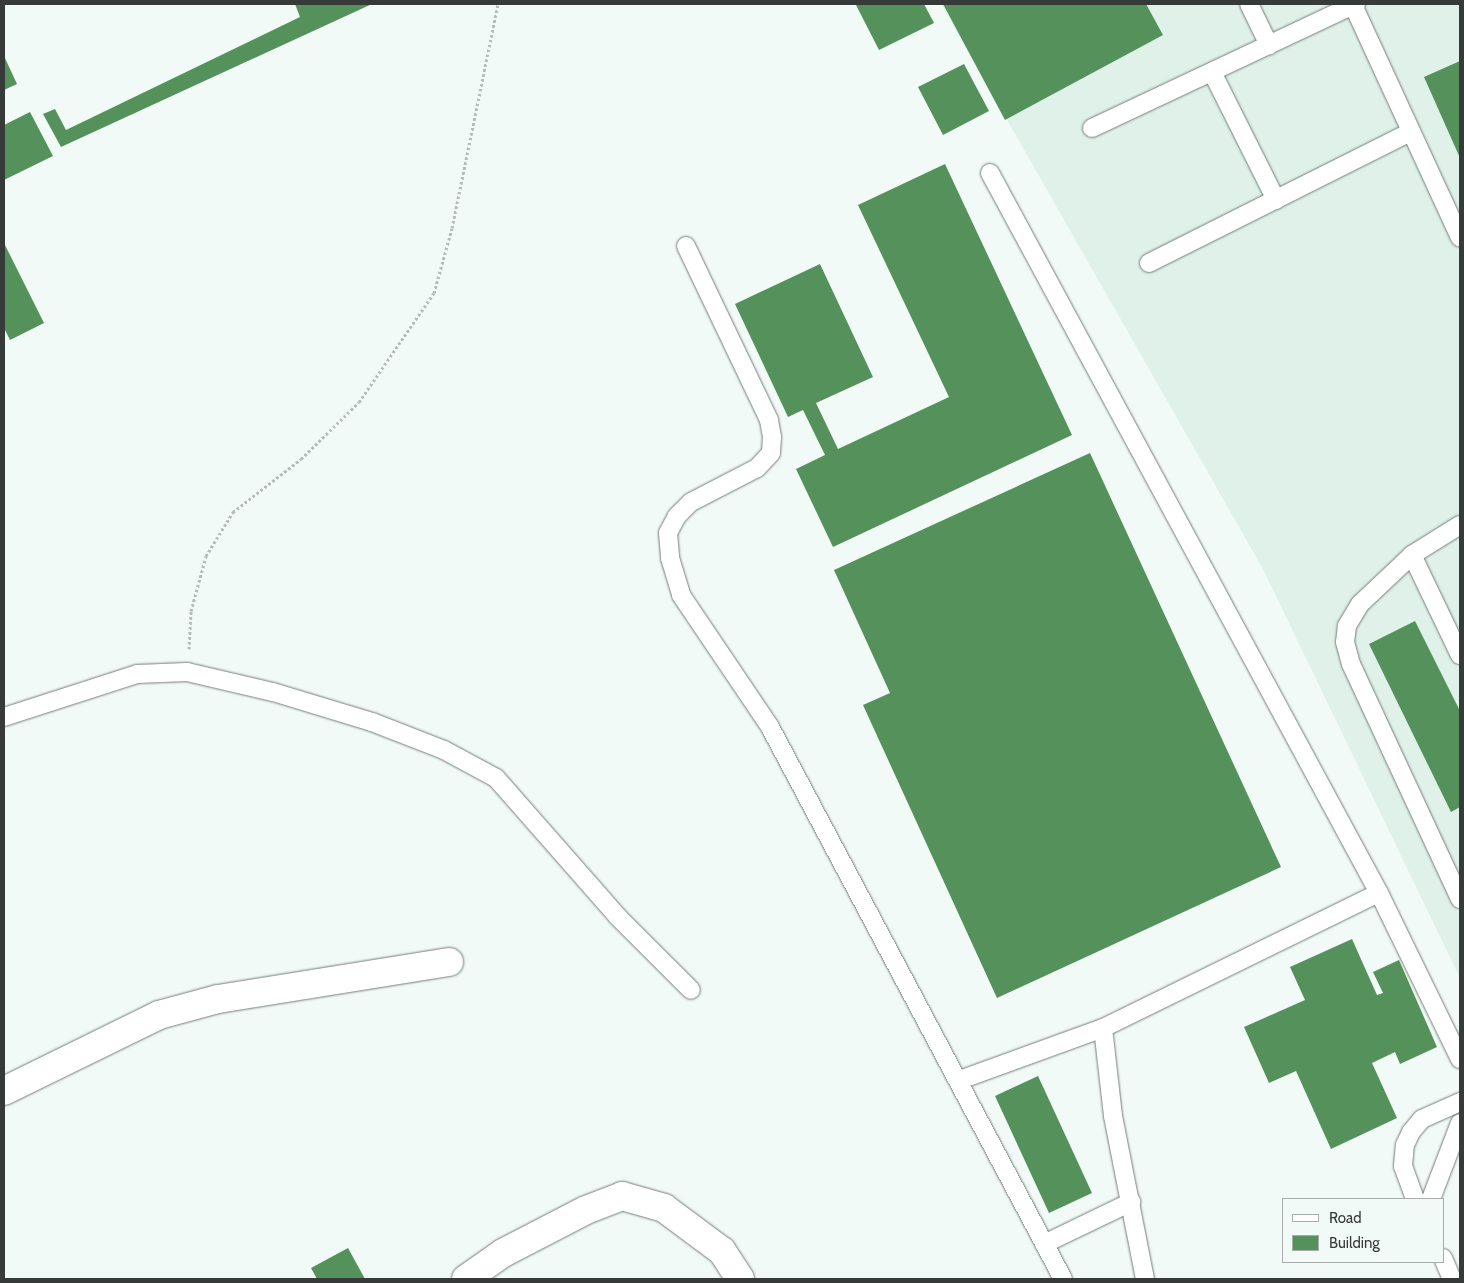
<!DOCTYPE html>
<style>
body{margin:0}
#map{position:relative;width:1464px;height:1283px;overflow:hidden;background:#f1faf6;font-family:Cabin,sans-serif}
div>[style]{position:absolute}
.built>*{inset:0;background:#dff1e9}
.building>*{inset:0;background:#55925b}
.path>*{height:3px;margin-top:-1.5px;transform-origin:0;background:repeating-linear-gradient(90deg,#b4bbb8 0 2.5px,transparent 0 5px)}
.roads{filter:drop-shadow(0 0 1px #757d7a) drop-shadow(0 0 1px #757d7a)}
.service>*{height:18px;margin:-9px;padding:0 9px;transform-origin:9px;border-radius:9px;background:#fff}
.minor>*{height:28px;margin:-14px;padding:0 14px;transform-origin:14px;border-radius:14px;background:#fff}
span{translate:-50% -50%;white-space:nowrap;text-align:center;line-height:1.15;-webkit-text-stroke:5px #f1faf6;paint-order:stroke}
.frame{position:absolute;inset:0;border:5px solid #363a38;pointer-events:none}
.legend{position:absolute;left:1282px;top:1198px;width:162px;height:65px;box-sizing:border-box;background:#f1faf6;border:1px solid #a6adaa;margin:0;padding:6px 9px;list-style:none;font-size:15px;color:#363a38}
.legend li{display:flex;align-items:center;gap:10px;height:25px}
.legend b{width:25px;border:1px solid #a6adaa}
</style>
<div id="map">
<div class="built">
<div style="clip-path:polygon(941px 4px,1460px 4px,1460px 978px,1263px 569px)"></div>
</div>
<div class="building">
<div style="clip-path:polygon(295px 4px,372px 4px,61px 147px,43px 114px,55px 109px,66px 130px,300px 17px)"></div>
<div style="clip-path:polygon(858px 4px,924px 4px,934px 23px,879px 50px,856px 5px)"></div>
<div style="clip-path:polygon(943px 4px,1146px 4px,1163px 35px,1005px 120px)"></div>
<div style="clip-path:polygon(4px 56px,17px 84px,4px 90px)"></div>
<div style="clip-path:polygon(1460px 61px,1460px 158px,1424px 77px)"></div>
<div style="clip-path:polygon(964px 64px,989px 111px,943px 135px,918px 87px)"></div>
<div style="clip-path:polygon(30px 112px,53px 156px,4px 180px,4px 125px)"></div>
<div style="clip-path:polygon(945px 164px,1072px 435px,833px 547px,796px 469px,825px 455px,803px 410px,788px 417px,735px 304px,820px 264px,873px 377px,816px 403px,838px 449px,949px 397px,858px 205px)"></div>
<div style="clip-path:polygon(4px 243px,44px 323px,10px 340px,4px 328px)"></div>
<div style="clip-path:polygon(1090px 453px,1281px 867px,997px 998px,863px 705px,890px 693px,834px 570px)"></div>
<div style="clip-path:polygon(1415px 621px,1460px 711px,1460px 807px,1451px 812px,1369px 644px)"></div>
<div style="clip-path:polygon(1352px 939px,1377px 995px,1383px 993px,1373px 972px,1399px 960px,1437px 1047px,1400px 1064px,1395px 1052px,1372px 1063px,1397px 1118px,1331px 1149px,1296px 1071px,1269px 1083px,1244px 1027px,1305px 1000px,1290px 967px)"></div>
<div style="clip-path:polygon(1038px 1076px,1092px 1193px,1049px 1213px,995px 1096px)"></div>
<div style="clip-path:polygon(348px 1248px,365px 1279px,317px 1279px,311px 1268px)"></div>
</div>
<div class="path">
<div style="left:189px;top:649px;width:38px;rotate:-87deg"></div>
<div style="left:191px;top:611px;width:57px;rotate:-74.7deg"></div>
<div style="left:206px;top:556px;width:52px;rotate:-58.5deg"></div>
<div style="left:233px;top:512px;width:86px;rotate:-37.9deg"></div>
<div style="left:301px;top:459px;width:81px;rotate:-44.5deg"></div>
<div style="left:359px;top:402px;width:132px;rotate:-55.5deg"></div>
<div style="left:434px;top:293px;width:67px;rotate:-74.5deg"></div>
<div style="left:452px;top:228px;width:229px;rotate:-78.4deg"></div>
</div>
<div class="roads">
<div class="service">
<div style="left:1249px;top:4px;width:46px;rotate:64deg"></div>
<div style="left:1353px;top:5px;width:256px;rotate:65.3deg"></div>
<div style="left:1212px;top:72px;width:143px;rotate:63.4deg"></div>
<div style="left:1092px;top:128px;width:292px;rotate:-25.2deg"></div>
<div style="left:990px;top:173px;width:818px;rotate:61.62deg"></div>
<div style="left:1379px;top:893px;width:185px;rotate:64deg"></div>
<div style="left:686px;top:246px;width:193px;rotate:64.5deg"></div>
<div style="left:769px;top:420px;width:17px;rotate:80deg"></div>
<div style="left:772px;top:437px;width:16px;rotate:94deg"></div>
<div style="left:771px;top:453px;width:21px;rotate:133deg"></div>
<div style="left:757px;top:468px;width:74px;rotate:152.7deg"></div>
<div style="left:691px;top:502px;width:20px;rotate:135deg"></div>
<div style="left:677px;top:516px;width:19px;rotate:118deg"></div>
<div style="left:668px;top:533px;width:25px;rotate:85deg"></div>
<div style="left:670px;top:558px;width:39px;rotate:73deg"></div>
<div style="left:681px;top:595px;width:159px;rotate:56deg"></div>
<div style="left:770px;top:727px;width:625px;rotate:62.04deg"></div>
<div style="left:1149px;top:263px;width:293px;rotate:-26.6deg"></div>
<div style="left:1460px;top:525px;width:57px;rotate:148deg"></div>
<div style="left:1412px;top:555px;width:71px;rotate:136.7deg"></div>
<div style="left:1360px;top:604px;width:26px;rotate:121deg"></div>
<div style="left:1347px;top:626px;width:16px;rotate:97deg"></div>
<div style="left:1345px;top:642px;width:23px;rotate:75deg"></div>
<div style="left:1351px;top:664px;width:259px;rotate:65.1deg"></div>
<div style="left:1412px;top:555px;width:111px;rotate:64.4deg"></div>
<div style="left:4px;top:717px;width:140px;rotate:-17.9deg"></div>
<div style="left:137px;top:674px;width:50px;rotate:-2.3deg"></div>
<div style="left:187px;top:672px;width:88px;rotate:13.1deg"></div>
<div style="left:273px;top:692px;width:103px;rotate:16.9deg"></div>
<div style="left:372px;top:722px;width:77px;rotate:21.3deg"></div>
<div style="left:444px;top:750px;width:59px;rotate:28.3deg"></div>
<div style="left:496px;top:778px;width:185px;rotate:48.7deg"></div>
<div style="left:618px;top:917px;width:103px;rotate:45deg"></div>
<div style="left:1103px;top:1028px;width:89px;rotate:83.5deg"></div>
<div style="left:1113px;top:1116px;width:166px;rotate:78.9deg"></div>
<div style="left:960px;top:1080px;width:152px;rotate:-20deg"></div>
<div style="left:1103px;top:1028px;width:307px;rotate:-26.1deg"></div>
<div style="left:1415px;top:1199px;width:35px;rotate:-110deg"></div>
<div style="left:1403px;top:1166px;width:21px;rotate:-85deg"></div>
<div style="left:1405px;top:1145px;width:14px;rotate:-65deg"></div>
<div style="left:1411px;top:1132px;width:17px;rotate:-50deg"></div>
<div style="left:1422px;top:1119px;width:42px;rotate:-24.1deg"></div>
<div style="left:1431px;top:1199px;width:81px;rotate:-69.1deg"></div>
<div style="left:1044px;top:1244px;width:97px;rotate:-25.8deg"></div>
<div style="left:1443px;top:1258px;width:23px;rotate:67deg"></div>
</div>
<div class="minor">
<div style="left:4px;top:1091px;width:173px;rotate:-26.1deg"></div>
<div style="left:159px;top:1015px;width:61px;rotate:-15.2deg"></div>
<div style="left:218px;top:999px;width:234px;rotate:-9.1deg"></div>
<div style="left:466px;top:1279px;width:45px;rotate:-35.1deg"></div>
<div style="left:503px;top:1253px;width:93px;rotate:-27.4deg"></div>
<div style="left:586px;top:1210px;width:39px;rotate:-21deg"></div>
<div style="left:622px;top:1196px;width:44px;rotate:15.9deg"></div>
<div style="left:664px;top:1208px;width:72px;rotate:36.6deg"></div>
<div style="left:722px;top:1251px;width:33px;rotate:57deg"></div>
</div>
</div>
<div class="frame"></div>
<ul class="legend">
<li><b style="height:6px;background:#fff"></b>Road</li>
<li><b style="height:14px;background:#55925b"></b>Building</li>
</ul>
</div>
